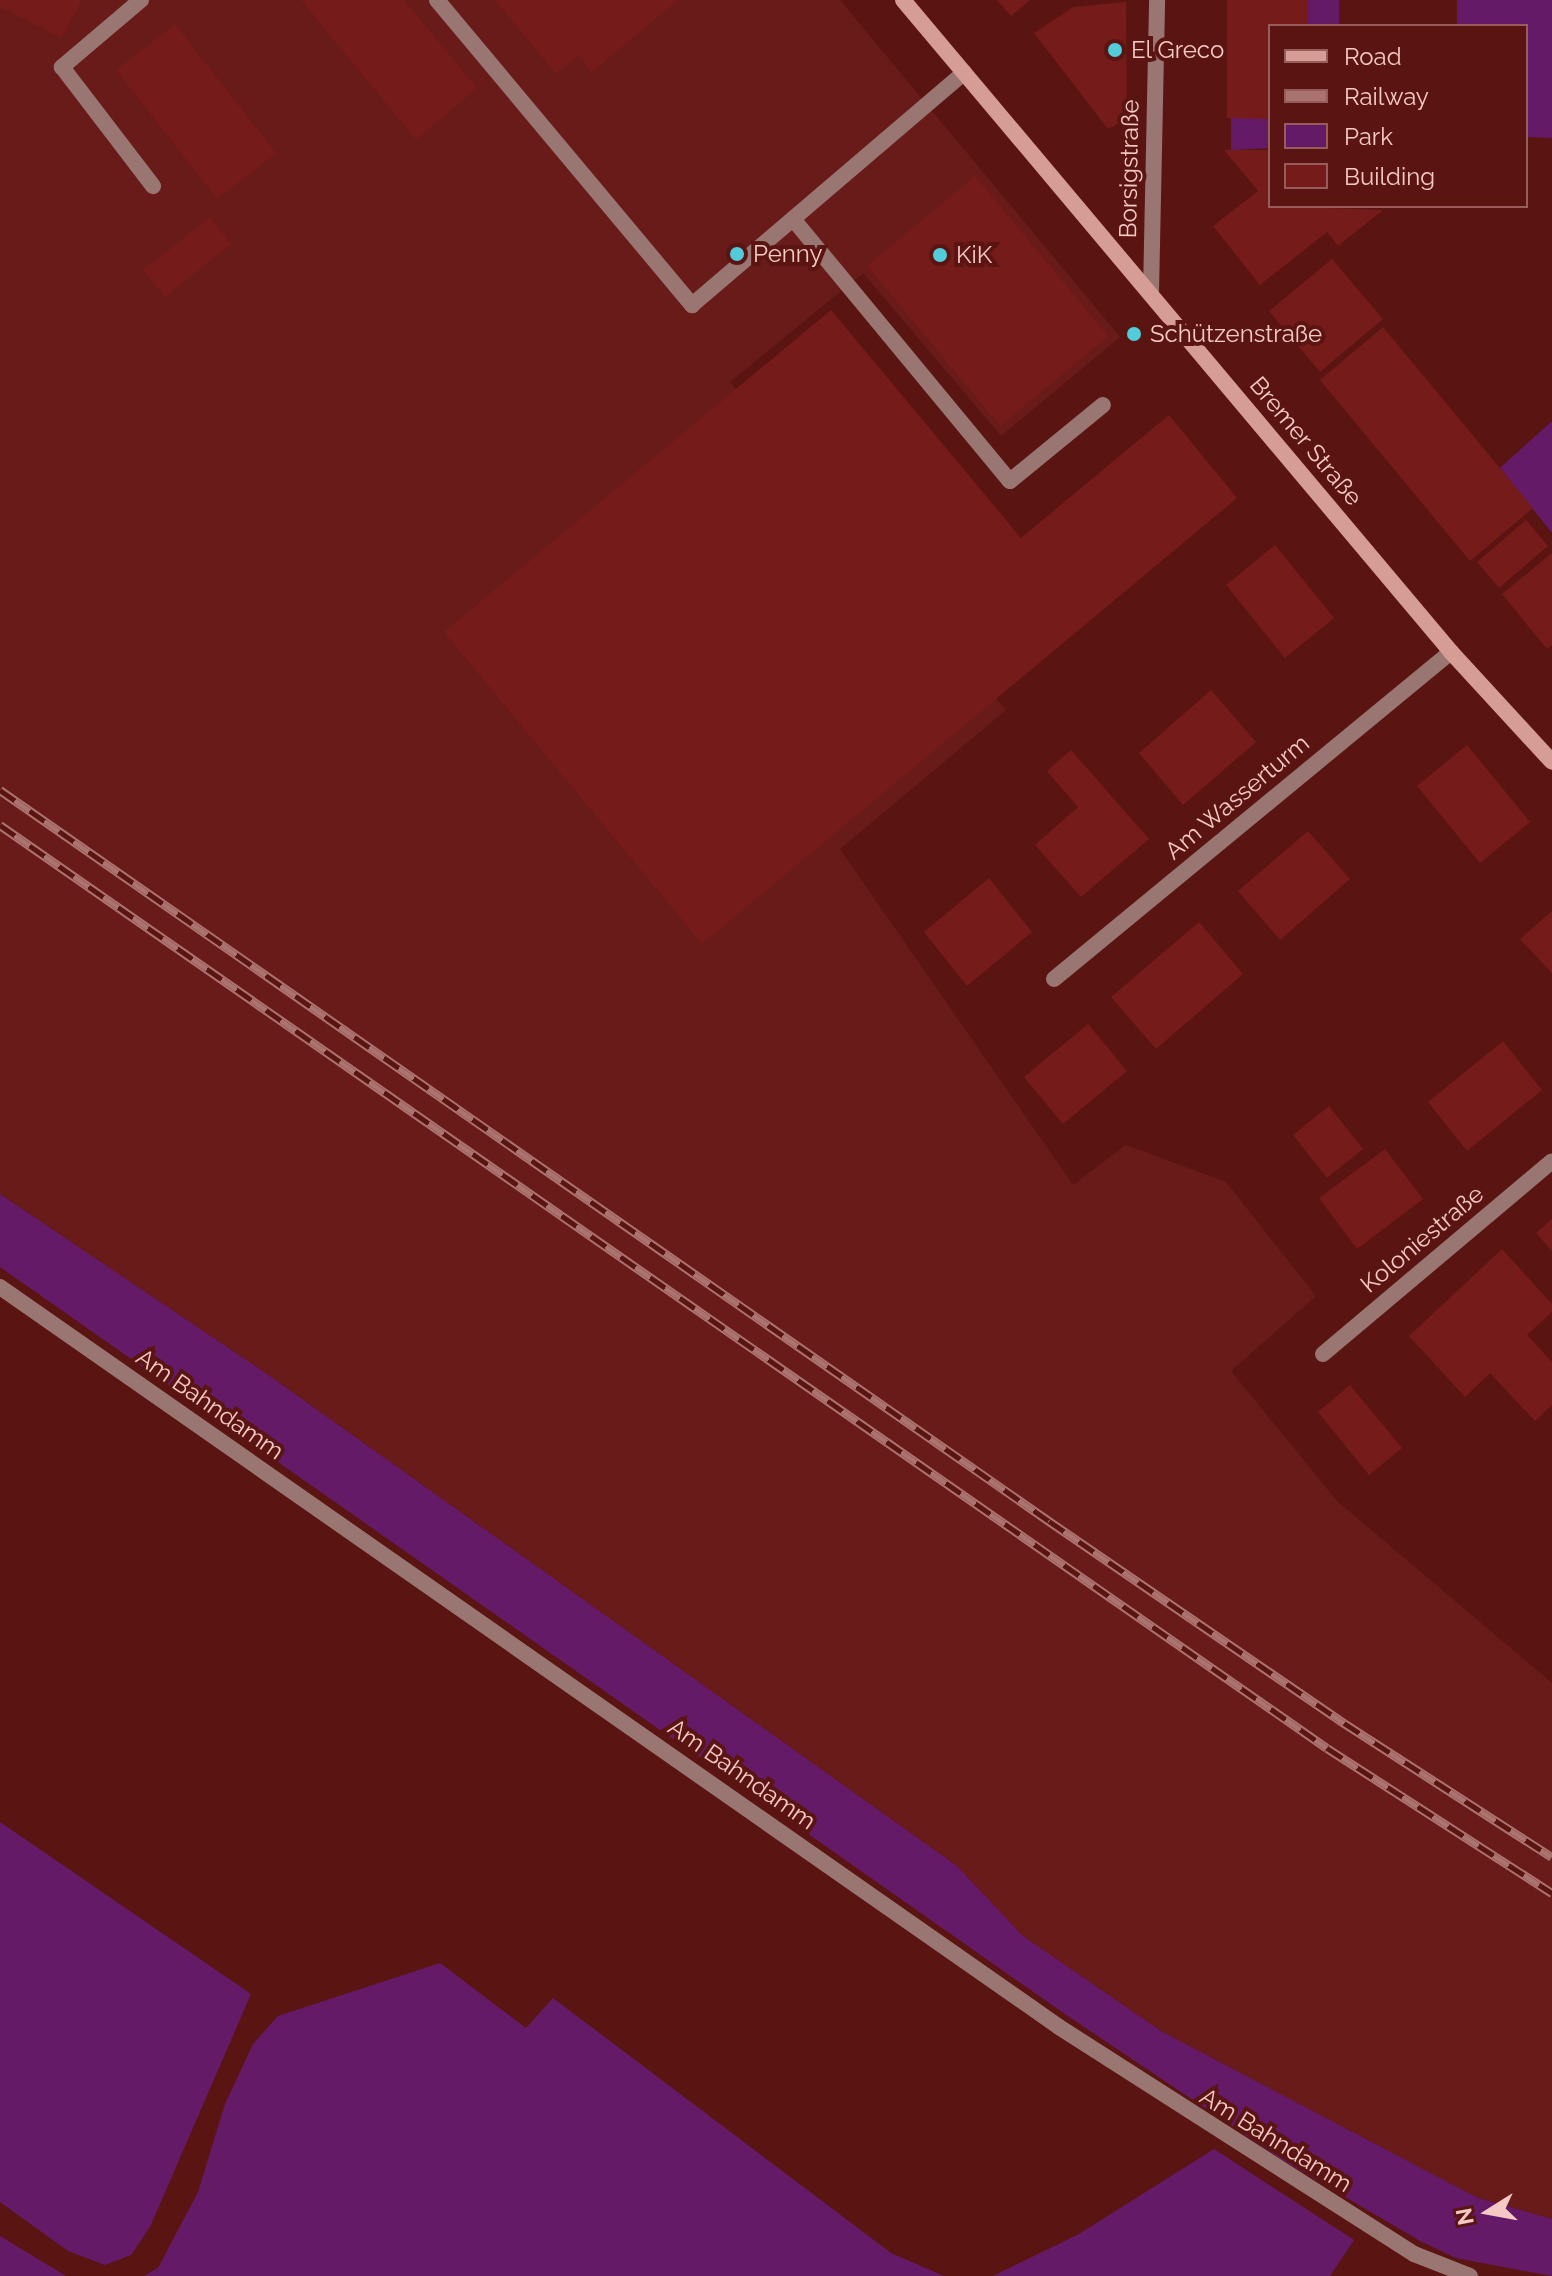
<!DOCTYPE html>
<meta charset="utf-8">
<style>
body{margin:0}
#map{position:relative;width:1552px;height:2276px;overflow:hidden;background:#5a1513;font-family:Raleway,sans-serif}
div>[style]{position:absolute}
.built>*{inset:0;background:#681b19}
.green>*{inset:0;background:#651a68}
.building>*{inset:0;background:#751b1a}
.lane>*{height:16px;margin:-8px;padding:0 8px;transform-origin:8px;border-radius:8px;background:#9a7672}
.street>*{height:16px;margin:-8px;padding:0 8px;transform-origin:8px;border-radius:8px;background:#9a7672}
.secondary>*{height:16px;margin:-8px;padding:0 8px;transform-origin:8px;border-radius:8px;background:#d59d96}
.rail>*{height:9px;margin-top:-4.5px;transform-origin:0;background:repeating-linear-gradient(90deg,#5a1513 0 18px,#ab736f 0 36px);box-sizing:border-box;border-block:2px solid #ab736f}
.dots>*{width:22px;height:22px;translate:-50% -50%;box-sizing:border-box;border:4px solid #5a1513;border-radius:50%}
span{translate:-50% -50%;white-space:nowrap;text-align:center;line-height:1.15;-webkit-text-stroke:8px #5a1513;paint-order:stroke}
.poi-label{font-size:24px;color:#f5c9c4}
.left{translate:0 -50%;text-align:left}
.street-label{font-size:24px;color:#f5c9c4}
.legend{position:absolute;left:1268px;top:24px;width:260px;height:184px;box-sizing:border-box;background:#5a1513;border:2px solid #985d5a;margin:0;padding:10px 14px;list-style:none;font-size:24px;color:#f5c9c4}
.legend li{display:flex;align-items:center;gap:16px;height:40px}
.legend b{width:40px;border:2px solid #985d5a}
.north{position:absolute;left:1448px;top:2172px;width:80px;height:80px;-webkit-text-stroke:6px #5a1513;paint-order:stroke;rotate:259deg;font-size:22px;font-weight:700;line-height:32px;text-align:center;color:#f5c9c4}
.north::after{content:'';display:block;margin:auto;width:28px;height:36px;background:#f5c9c4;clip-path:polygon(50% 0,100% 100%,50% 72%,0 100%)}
</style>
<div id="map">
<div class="built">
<div style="clip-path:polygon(0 0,840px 0,1120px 337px,1001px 436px,863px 273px,730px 382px,1006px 710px,840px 849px,1073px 1185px,1126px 1145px,1226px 1182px,1316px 1296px,1231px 1371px,1337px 1501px,1552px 1683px,1552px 2219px,1478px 2198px,1161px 2031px,1023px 1936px,957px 1866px,267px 1374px,0 1194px)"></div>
</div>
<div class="green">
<div style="clip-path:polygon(1308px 0,1339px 0,1339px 26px,1308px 26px)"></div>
<div style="clip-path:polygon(1457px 0,1552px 0,1552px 138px,1526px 137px,1526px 26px,1457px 26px)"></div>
<div style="clip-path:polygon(1270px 117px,1270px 148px,1231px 150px,1231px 118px)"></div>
<div style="clip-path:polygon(1552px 421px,1552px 533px,1500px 468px)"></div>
<div style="clip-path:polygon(0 1194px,267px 1374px,957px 1866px,1023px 1936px,1161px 2031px,1478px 2198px,1552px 2219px,1552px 2276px,1456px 2258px,1420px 2241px,1281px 2159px,1062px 2012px,0 1267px)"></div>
<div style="clip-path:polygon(0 1822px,251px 1994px,150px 2227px,131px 2255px,105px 2265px,68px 2251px,0 2202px)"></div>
<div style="clip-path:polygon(440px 1963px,526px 2028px,553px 1998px,891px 2253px,944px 2276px,144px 2276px,158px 2268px,198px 2192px,225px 2104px,253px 2044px,278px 2016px)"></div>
<div style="clip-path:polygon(1214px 2149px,1354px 2240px,1330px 2276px,993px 2276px,1079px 2234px)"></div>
<div style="clip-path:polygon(0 2236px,66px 2276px,0 2276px)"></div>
</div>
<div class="building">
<div style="clip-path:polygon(0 0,82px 0,62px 38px,0 7px)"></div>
<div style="clip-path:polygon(301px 0,404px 0,477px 88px,416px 140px)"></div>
<div style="clip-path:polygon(495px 0,678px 0,592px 72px,578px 56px,556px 74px)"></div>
<div style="clip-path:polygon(997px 0,1030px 0,1011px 16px)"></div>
<div style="clip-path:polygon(1227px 0,1308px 0,1308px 26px,1270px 26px,1270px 119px,1227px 118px)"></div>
<div style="clip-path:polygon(1126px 2px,1127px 119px,1108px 129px,1034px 33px,1073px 7px)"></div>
<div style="clip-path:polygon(175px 24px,276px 153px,217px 199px,116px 70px)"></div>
<div style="clip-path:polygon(1224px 150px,1270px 150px,1270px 206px,1383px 210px,1338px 246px,1327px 232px,1260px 285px,1213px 226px,1258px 191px)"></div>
<div style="clip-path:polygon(975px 176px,1108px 336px,1000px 426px,867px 266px)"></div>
<div style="clip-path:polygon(210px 217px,231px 244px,165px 297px,143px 270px)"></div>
<div style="clip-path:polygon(1332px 259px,1383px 319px,1320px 372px,1269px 311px)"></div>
<div style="clip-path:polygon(831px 310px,1021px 538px,1169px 415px,1237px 498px,702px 944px,444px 632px)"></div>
<div style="clip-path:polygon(1383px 327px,1533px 508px,1470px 561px,1320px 380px)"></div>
<div style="clip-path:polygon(1526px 520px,1548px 546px,1499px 588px,1477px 562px)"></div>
<div style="clip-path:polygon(1275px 545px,1334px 618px,1285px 658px,1226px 585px)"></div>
<div style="clip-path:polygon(1552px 553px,1552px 645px,1547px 649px,1502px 594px)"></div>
<div style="clip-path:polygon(1211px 690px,1256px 742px,1183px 805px,1139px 753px)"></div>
<div style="clip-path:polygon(1467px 745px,1530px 822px,1480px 863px,1417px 786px)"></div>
<div style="clip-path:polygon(1071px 750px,1149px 839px,1081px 897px,1035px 845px,1078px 807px,1047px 771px)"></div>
<div style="clip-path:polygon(1308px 831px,1350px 879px,1280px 940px,1238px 891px)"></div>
<div style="clip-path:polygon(989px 878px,1032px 932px,967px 986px,924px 932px)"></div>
<div style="clip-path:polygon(1552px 911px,1552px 973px,1520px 939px)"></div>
<div style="clip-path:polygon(1199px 922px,1243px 974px,1156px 1049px,1111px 997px)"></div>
<div style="clip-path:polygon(1088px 1024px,1127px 1071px,1063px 1124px,1024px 1077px)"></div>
<div style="clip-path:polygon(1503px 1041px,1542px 1090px,1467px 1151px,1428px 1102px)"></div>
<div style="clip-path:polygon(1329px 1106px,1363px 1149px,1327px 1178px,1293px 1135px)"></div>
<div style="clip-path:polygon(1385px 1149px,1423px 1199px,1357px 1249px,1319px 1198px)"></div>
<div style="clip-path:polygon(1552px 1219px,1552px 1251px,1536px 1233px)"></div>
<div style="clip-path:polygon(1502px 1249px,1552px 1304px,1552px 1312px,1527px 1335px,1552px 1362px,1552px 1405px,1535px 1421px,1490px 1373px,1465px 1397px,1409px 1336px)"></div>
<div style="clip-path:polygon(1350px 1385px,1402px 1448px,1369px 1475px,1318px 1412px)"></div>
</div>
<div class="lane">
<div style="left:141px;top:0;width:104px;rotate:139.7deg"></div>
<div style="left:62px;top:67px;width:150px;rotate:52.6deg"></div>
<div style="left:437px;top:0;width:398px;rotate:50.1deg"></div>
<div style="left:692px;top:305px;width:358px;rotate:-40.5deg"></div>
<div style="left:793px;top:219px;width:340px;rotate:50.4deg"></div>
<div style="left:1010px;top:481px;width:120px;rotate:-39.3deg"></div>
</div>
<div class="street">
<div style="left:1151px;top:292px;width:292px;rotate:-88.8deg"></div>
<div style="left:1054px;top:979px;width:514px;rotate:-39.48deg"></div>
<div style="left:0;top:1287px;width:1292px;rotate:34.94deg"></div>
<div style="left:1059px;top:2027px;width:421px;rotate:32.6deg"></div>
<div style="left:1414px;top:2254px;width:60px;rotate:21.4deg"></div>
<div style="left:1323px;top:1354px;width:299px;rotate:-40.1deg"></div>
</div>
<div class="secondary">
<div style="left:903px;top:0;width:852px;rotate:49.95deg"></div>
<div style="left:1451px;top:652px;width:149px;rotate:47.4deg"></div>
</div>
<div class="rail">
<div style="left:0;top:790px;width:1279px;rotate:34.87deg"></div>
<div style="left:1049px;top:1521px;width:358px;rotate:34.4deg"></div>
<div style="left:1344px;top:1723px;width:247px;rotate:32.8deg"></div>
<div style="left:0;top:825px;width:1616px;rotate:34.82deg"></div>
<div style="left:1327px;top:1748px;width:268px;rotate:32.8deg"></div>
</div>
<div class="dots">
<div style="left:1115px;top:50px;background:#52cbda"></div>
<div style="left:737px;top:254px;background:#52cbda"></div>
<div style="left:940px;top:255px;background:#52cbda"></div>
<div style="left:1134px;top:334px;background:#52cbda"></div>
</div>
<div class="poi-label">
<span class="left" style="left:1131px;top:50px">El Greco</span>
<span class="left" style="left:753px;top:254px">Penny</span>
<span class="left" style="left:956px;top:255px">KiK</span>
<span class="left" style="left:1150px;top:334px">Schützenstraße</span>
</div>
<div class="street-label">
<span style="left:1129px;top:169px;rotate:-89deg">Borsigstraße</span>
<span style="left:1306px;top:441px;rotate:50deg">Bremer Straße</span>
<span style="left:1237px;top:797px;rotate:-40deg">Am Wasserturm</span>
<span style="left:1422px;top:1239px;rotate:-40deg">Koloniestraße</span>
<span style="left:210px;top:1404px;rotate:35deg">Am Bahndamm</span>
<span style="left:742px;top:1774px;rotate:35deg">Am Bahndamm</span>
<span style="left:1276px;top:2140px;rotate:32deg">Am Bahndamm</span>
</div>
<ul class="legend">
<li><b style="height:10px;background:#d59d96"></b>Road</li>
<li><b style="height:10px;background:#ab736f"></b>Railway</li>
<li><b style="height:22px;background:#651a68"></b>Park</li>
<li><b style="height:22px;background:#751b1a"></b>Building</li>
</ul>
<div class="north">N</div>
</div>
